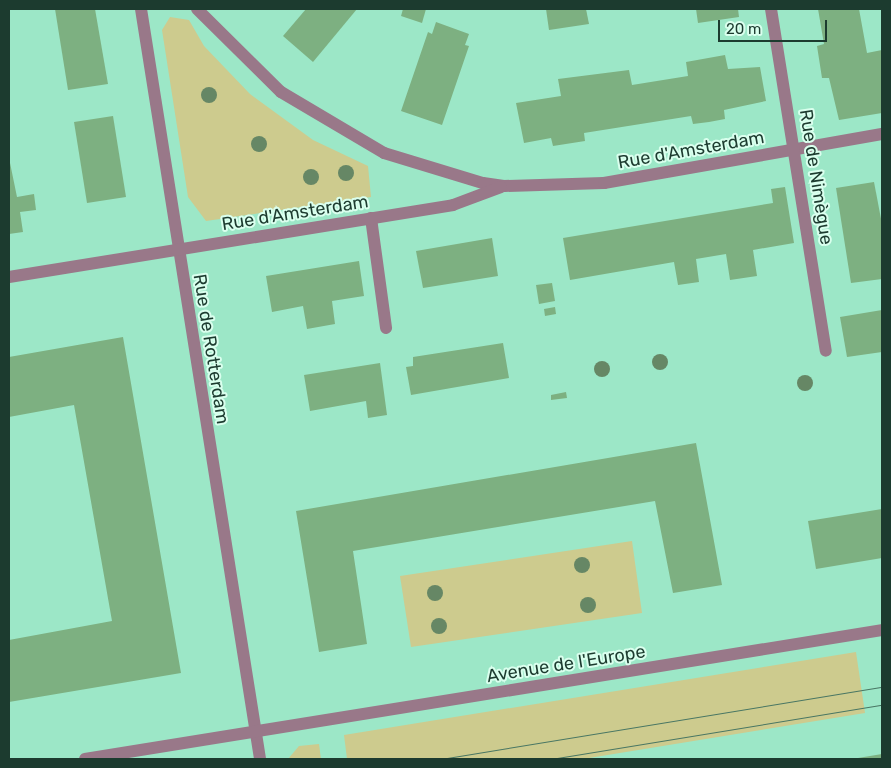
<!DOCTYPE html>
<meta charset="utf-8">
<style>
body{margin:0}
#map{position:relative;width:891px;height:768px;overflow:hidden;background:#9ce7c7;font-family:Rubik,sans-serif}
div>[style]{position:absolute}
.green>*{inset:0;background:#cdcb8e}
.building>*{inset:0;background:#7db081}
.minor>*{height:12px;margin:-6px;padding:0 6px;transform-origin:6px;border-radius:6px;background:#997889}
.tram>*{height:1px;margin:-0.5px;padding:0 0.5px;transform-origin:0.5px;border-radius:0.5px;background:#487663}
.trees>*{width:16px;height:16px;margin:-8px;border-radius:50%;background:#668765}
span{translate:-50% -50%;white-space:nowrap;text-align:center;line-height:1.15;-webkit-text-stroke:4px #daffee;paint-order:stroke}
.street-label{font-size:18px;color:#1c3b2f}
.frame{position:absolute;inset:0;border:10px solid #1c3b2f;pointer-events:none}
.scale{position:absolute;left:718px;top:20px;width:109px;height:22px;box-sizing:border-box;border:2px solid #1c3b2f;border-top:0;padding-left:6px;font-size:15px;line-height:18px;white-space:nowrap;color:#1c3b2f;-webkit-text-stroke:4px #daffee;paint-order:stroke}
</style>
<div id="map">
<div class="green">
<div style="clip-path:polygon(170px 17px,189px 20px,204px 46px,250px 94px,313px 140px,368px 166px,371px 197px,206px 221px,188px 197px,162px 30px)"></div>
<div style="clip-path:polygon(632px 541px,642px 613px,411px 647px,400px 576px)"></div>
<div style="clip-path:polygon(856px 652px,865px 713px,583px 759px,347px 759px,344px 735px)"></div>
<div style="clip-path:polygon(319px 744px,321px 759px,288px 759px,299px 746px)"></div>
</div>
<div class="building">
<div style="clip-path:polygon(55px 9px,95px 9px,108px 84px,68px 90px)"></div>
<div style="clip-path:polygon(306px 9px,357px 9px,313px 62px,283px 36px)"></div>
<div style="clip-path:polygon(403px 9px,426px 9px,422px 23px,401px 16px)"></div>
<div style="clip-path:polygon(546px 9px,586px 9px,589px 24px,549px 30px)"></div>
<div style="clip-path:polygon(696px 9px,738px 9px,739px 17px,698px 23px)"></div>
<div style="clip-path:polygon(818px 9px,859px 9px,867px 53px,882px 50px,882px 113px,839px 120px,829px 78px,822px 78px,817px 46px,824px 44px)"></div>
<div style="clip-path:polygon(436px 22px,469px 34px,465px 45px,469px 46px,442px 125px,401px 111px,428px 32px,432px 34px)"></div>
<div style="clip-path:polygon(725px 55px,728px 69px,760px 67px,766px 101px,724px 110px,725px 119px,709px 122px,693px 124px,691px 116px,584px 133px,585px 141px,553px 146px,551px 138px,524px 143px,516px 103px,561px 96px,558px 79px,629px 70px,632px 85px,688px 76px,686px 62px)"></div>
<div style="clip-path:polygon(113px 116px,126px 197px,87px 203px,74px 122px)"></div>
<div style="clip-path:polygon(9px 158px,17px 197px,34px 194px,36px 210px,20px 212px,23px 232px,9px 234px)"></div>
<div style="clip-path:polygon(874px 182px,882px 224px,882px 279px,851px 283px,836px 188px)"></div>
<div style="clip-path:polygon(785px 187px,794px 243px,753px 250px,757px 276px,730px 280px,726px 254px,696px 259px,699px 282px,678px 285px,674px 262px,570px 280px,563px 238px,773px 203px,771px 189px)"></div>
<div style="clip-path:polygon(492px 238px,498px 276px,423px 288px,416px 251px)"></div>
<div style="clip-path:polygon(359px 261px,364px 296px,332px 301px,335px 324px,307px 329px,303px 306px,272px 312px,266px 276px)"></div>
<div style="clip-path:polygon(552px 283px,555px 301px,539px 304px,536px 285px)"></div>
<div style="clip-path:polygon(555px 307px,556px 314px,545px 316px,544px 309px)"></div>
<div style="clip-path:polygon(882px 310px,882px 352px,847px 357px,840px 317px)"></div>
<div style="clip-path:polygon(123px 337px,181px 673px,9px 702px,9px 640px,112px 621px,74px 405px,9px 417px,9px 357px)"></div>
<div style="clip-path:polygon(503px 343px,509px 378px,411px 395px,406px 367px,413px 366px,413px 357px)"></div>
<div style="clip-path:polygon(380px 363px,387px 415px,368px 418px,366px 401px,310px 411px,304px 375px)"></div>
<div style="clip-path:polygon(566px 392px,567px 398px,551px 400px,551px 395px)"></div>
<div style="clip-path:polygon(696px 443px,722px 585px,673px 593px,655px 501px,371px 548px,353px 551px,367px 644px,319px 652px,296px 511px)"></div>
<div style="clip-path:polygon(882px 509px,882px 558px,816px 569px,808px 521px)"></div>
<div style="clip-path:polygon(882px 754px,882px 759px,858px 759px,858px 758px)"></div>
</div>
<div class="minor">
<div style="left:141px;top:9px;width:759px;rotate:80.98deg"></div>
<div style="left:197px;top:9px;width:118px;rotate:44.7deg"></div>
<div style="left:281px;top:92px;width:120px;rotate:30.6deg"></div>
<div style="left:384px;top:153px;width:103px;rotate:16.9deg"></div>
<div style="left:483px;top:183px;width:21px;rotate:8deg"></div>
<div style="left:504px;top:186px;width:100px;rotate:-1.7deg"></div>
<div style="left:604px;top:183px;width:282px;rotate:-10deg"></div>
<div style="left:771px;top:9px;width:346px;rotate:80.9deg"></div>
<div style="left:371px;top:218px;width:111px;rotate:82.2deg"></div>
<div style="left:9px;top:277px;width:450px;rotate:-9.2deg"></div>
<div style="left:453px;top:205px;width:51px;rotate:-20.6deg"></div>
<div style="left:85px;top:759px;width:807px;rotate:-9.19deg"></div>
</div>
<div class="tram">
<div style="left:441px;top:759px;width:447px;rotate:-9.3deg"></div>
<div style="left:551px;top:759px;width:335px;rotate:-9.3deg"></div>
</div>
<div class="trees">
<div style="left:209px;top:95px"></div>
<div style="left:259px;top:144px"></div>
<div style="left:346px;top:173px"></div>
<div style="left:311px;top:177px"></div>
<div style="left:660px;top:362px"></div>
<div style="left:602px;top:369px"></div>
<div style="left:805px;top:383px"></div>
<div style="left:582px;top:565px"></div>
<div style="left:435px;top:593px"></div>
<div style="left:588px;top:605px"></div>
<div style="left:439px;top:626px"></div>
</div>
<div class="street-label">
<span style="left:691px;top:150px;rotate:-10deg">Rue d'Amsterdam</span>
<span style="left:816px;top:177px;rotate:81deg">Rue de Nimègue</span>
<span style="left:295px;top:213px;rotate:-9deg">Rue d'Amsterdam</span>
<span style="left:211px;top:349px;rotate:81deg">Rue de Rotterdam</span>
<span style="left:566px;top:664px;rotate:-9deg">Avenue de l'Europe</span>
</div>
<div class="frame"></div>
<div class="scale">20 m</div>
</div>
